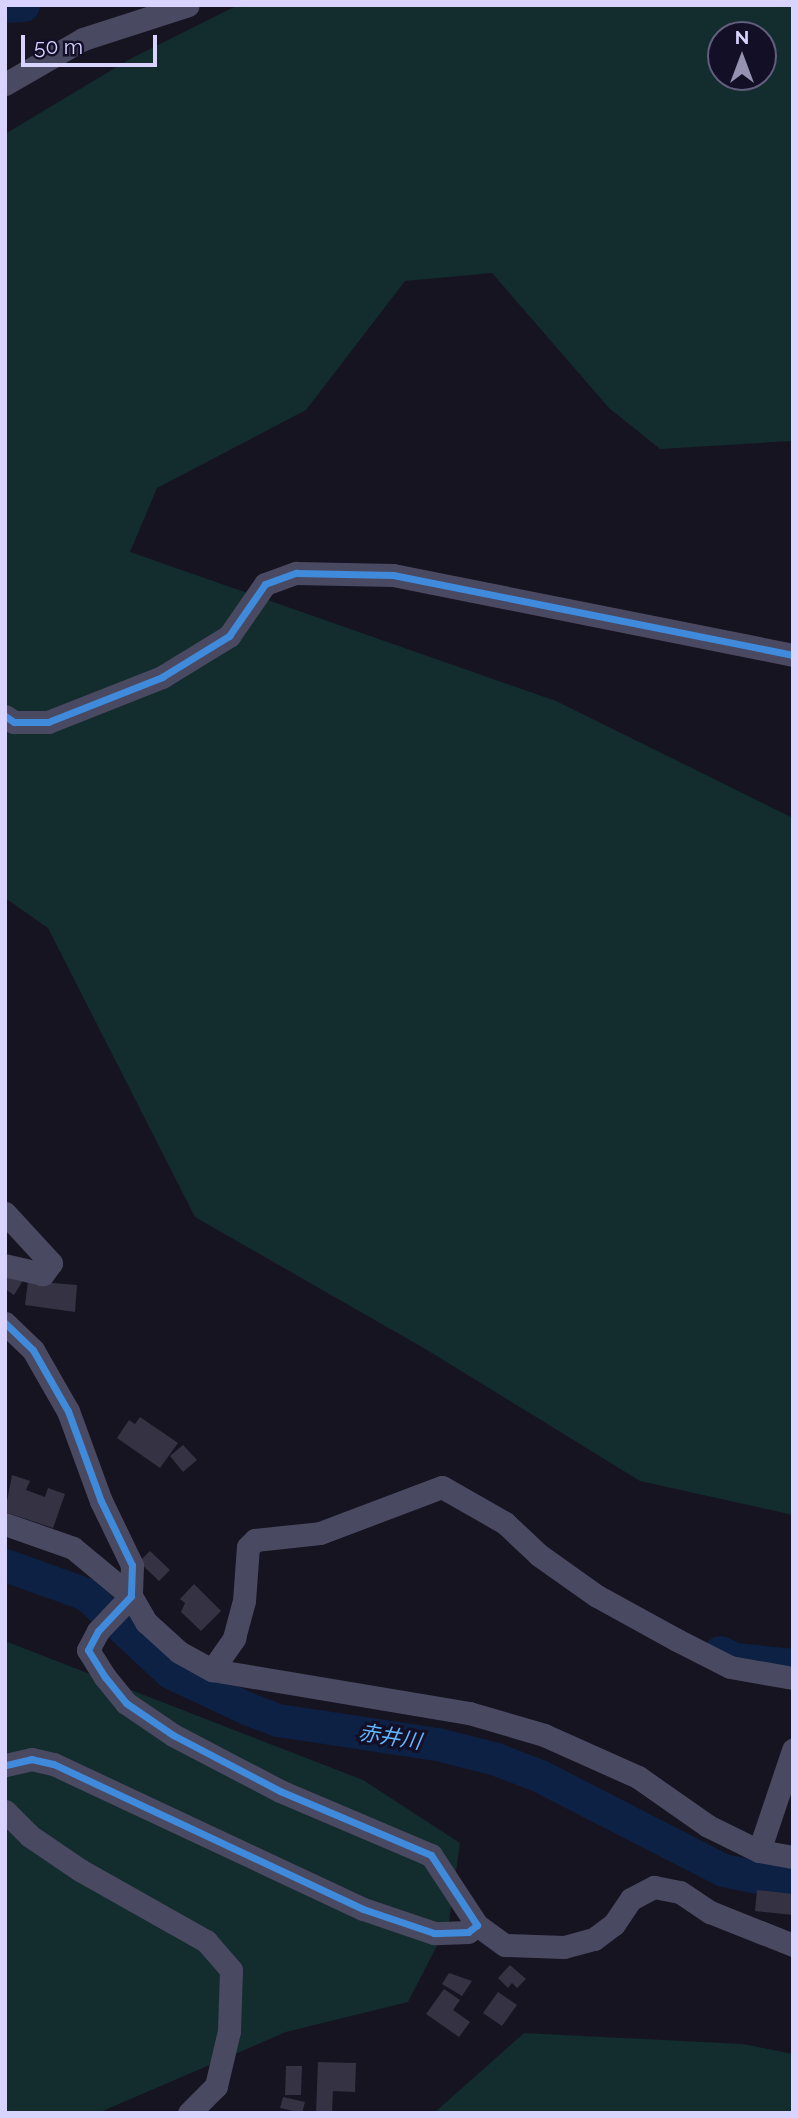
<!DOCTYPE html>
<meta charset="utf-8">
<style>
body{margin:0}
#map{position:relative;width:798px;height:2118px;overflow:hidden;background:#161421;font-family:Raleway,"Noto Sans JP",sans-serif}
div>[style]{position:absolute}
.green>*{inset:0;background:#132c2d}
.river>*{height:33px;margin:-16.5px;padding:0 16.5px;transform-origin:16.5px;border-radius:16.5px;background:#0d2144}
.building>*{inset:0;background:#343243}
.minor>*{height:23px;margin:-11.5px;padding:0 11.5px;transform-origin:11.5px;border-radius:11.5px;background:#4a4962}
.cycleway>*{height:7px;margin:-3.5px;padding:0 3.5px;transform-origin:3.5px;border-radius:3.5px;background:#408adc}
span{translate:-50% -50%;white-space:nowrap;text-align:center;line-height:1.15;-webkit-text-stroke:6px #130f26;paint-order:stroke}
.water-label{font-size:21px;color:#62b6ff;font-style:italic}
.frame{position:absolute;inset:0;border:7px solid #d9d4ff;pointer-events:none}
.north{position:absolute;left:707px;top:21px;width:70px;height:70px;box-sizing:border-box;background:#130f26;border:2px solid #625e7d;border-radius:50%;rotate:0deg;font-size:19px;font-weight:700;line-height:28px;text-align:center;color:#d9d4ff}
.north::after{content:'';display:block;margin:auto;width:24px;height:32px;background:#9591b1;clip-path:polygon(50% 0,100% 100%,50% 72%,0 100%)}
.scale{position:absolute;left:21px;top:35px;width:136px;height:32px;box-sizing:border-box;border:4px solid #d9d4ff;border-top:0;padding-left:9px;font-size:21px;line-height:24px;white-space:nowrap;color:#d9d4ff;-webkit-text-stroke:5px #130f26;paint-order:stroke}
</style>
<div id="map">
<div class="green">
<div style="clip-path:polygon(evenodd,238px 5px,793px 5px,793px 441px,660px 449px,609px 408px,492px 273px,405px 281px,306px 410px,157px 488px,130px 552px,556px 701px,793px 818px,793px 1515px,640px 1481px,427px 1350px,195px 1217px,48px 928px,5px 898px,5px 134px,130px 59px,238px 5px,721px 35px,763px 35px,763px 77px,721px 77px,721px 35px)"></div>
<div style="clip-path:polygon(5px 1641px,363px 1780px,460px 1843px,449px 1922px,408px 2002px,286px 2032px,98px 2113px,5px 2113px)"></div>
<div style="clip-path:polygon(524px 2033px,743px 2044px,793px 2054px,793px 2113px,434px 2113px)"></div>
</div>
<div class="river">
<div style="left:5px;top:6px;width:18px;rotate:-3deg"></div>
<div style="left:5px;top:1565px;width:86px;rotate:19.7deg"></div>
<div style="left:86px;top:1594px;width:115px;rotate:42.9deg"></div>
<div style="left:170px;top:1672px;width:84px;rotate:25.3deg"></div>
<div style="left:246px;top:1708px;width:34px;rotate:21deg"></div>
<div style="left:278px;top:1720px;width:161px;rotate:8.6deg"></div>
<div style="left:437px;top:1744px;width:61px;rotate:14.3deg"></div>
<div style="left:496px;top:1759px;width:47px;rotate:21.1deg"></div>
<div style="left:540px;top:1776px;width:206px;rotate:27.2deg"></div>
<div style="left:723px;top:1870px;width:71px;rotate:11.3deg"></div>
<div style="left:720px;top:1652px;width:17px;rotate:25deg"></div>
<div style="left:735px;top:1659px;width:58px;rotate:5.9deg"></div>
</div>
<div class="building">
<div style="clip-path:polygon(5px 1275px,24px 1279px,14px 1295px,5px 1289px)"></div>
<div style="clip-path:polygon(28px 1281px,77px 1285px,75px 1312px,25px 1305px)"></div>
<div style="clip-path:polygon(140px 1417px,178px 1443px,160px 1468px,117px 1438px,129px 1420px,135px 1424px)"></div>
<div style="clip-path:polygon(183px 1445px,197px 1460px,183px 1472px,170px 1456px)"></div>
<div style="clip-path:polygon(12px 1475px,30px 1481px,26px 1490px,45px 1497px,48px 1488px,65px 1494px,53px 1528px,5px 1512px)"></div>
<div style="clip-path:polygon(150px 1551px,170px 1570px,159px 1581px,139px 1562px)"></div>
<div style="clip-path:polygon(194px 1584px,221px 1611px,201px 1631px,181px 1612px,185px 1603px,180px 1599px)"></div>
<div style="clip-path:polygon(757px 1890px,793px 1894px,793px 1915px,755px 1911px)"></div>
<div style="clip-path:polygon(510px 1965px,526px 1979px,517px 1988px,512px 1983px,508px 1988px,498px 1978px)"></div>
<div style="clip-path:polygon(449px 1973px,472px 1981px,462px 1996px,442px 1984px)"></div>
<div style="clip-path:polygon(444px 1989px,460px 2000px,453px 2010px,470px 2022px,459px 2037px,426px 2014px)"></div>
<div style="clip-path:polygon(498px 1992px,517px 2005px,502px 2026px,483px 2013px)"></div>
<div style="clip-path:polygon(318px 2062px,356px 2063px,355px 2092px,333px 2091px,332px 2113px,316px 2113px)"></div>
<div style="clip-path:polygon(286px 2066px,302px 2066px,301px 2095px,285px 2095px)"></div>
<div style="clip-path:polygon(283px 2097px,305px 2102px,302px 2113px,280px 2108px)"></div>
</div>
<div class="minor">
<div style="left:5px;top:84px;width:90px;rotate:-30deg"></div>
<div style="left:83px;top:39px;width:110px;rotate:-17.9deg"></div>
<div style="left:5px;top:716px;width:11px;rotate:34deg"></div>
<div style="left:14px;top:722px;width:34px"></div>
<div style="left:48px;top:722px;width:123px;rotate:-21.5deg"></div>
<div style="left:162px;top:677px;width:79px;rotate:-31.5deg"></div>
<div style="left:229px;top:636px;width:63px;rotate:-55.3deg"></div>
<div style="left:265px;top:584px;width:33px;rotate:-20deg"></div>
<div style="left:296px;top:573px;width:97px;rotate:1.2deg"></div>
<div style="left:393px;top:575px;width:408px;rotate:11.3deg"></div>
<div style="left:5px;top:1213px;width:68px;rotate:47.4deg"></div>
<div style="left:51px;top:1263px;width:14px;rotate:126deg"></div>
<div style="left:43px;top:1274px;width:39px;rotate:-167deg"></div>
<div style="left:5px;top:1323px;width:39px;rotate:44deg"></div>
<div style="left:33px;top:1350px;width:70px;rotate:60.2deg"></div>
<div style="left:68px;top:1411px;width:96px;rotate:69.9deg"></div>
<div style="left:101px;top:1501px;width:71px;rotate:64.2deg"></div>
<div style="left:132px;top:1565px;width:31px;rotate:92deg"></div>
<div style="left:131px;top:1596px;width:48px;rotate:133.3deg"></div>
<div style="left:98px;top:1631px;width:21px;rotate:118deg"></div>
<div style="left:88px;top:1650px;width:32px;rotate:58deg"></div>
<div style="left:105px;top:1677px;width:33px;rotate:51deg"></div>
<div style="left:126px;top:1703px;width:57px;rotate:34.2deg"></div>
<div style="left:173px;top:1735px;width:121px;rotate:27.6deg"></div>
<div style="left:280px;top:1791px;width:164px;rotate:23deg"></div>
<div style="left:431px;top:1855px;width:84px;rotate:56.7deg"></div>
<div style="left:477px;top:1925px;width:11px;rotate:142deg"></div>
<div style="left:468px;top:1932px;width:34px;rotate:178deg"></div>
<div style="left:434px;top:1933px;width:75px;rotate:-161.3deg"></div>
<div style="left:363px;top:1909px;width:342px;rotate:-154.9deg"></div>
<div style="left:53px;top:1764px;width:22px;rotate:-167deg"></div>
<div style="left:32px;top:1759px;width:28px;rotate:167deg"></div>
<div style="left:5px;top:1524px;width:72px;rotate:19.4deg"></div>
<div style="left:73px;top:1548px;width:75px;rotate:39.6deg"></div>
<div style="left:131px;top:1596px;width:30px;rotate:60deg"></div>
<div style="left:146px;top:1622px;width:45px;rotate:42.3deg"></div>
<div style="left:179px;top:1652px;width:38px;rotate:29deg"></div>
<div style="left:212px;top:1670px;width:261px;rotate:9.5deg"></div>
<div style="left:469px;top:1713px;width:78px;rotate:16.3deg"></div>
<div style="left:544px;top:1735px;width:103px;rotate:24.1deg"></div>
<div style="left:638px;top:1777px;width:85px;rotate:35deg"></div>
<div style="left:708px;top:1826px;width:57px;rotate:26.1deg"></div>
<div style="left:759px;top:1851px;width:35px;rotate:10deg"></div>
<div style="left:212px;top:1670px;width:39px;rotate:-55deg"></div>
<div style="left:234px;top:1638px;width:38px;rotate:-75deg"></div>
<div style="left:244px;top:1601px;width:54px;rotate:-85.8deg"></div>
<div style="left:248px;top:1547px;width:10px;rotate:-45deg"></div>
<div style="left:255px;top:1540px;width:65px;rotate:-6.1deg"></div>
<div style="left:320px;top:1533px;width:130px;rotate:-20.7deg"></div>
<div style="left:442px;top:1487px;width:73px;rotate:29.7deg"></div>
<div style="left:505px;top:1523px;width:47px;rotate:43.3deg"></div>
<div style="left:539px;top:1555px;width:71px;rotate:35.3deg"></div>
<div style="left:597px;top:1596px;width:91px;rotate:28.8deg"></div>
<div style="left:677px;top:1640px;width:59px;rotate:27deg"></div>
<div style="left:730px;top:1667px;width:64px;rotate:9.9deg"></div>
<div style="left:5px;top:1811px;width:35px;rotate:45deg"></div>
<div style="left:30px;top:1836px;width:60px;rotate:34.2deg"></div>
<div style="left:80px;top:1870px;width:145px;rotate:29.4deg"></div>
<div style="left:206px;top:1941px;width:38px;rotate:49deg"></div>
<div style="left:231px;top:1970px;width:61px;rotate:91.9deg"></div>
<div style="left:229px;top:2031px;width:57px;rotate:103.3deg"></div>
<div style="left:216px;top:2086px;width:38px;rotate:135deg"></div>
<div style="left:759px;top:1851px;width:107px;rotate:-71.4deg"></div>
<div style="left:477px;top:1925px;width:34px;rotate:36deg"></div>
<div style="left:505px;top:1945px;width:59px;rotate:1.9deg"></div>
<div style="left:564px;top:1947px;width:31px;rotate:-15deg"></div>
<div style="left:594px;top:1939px;width:25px;rotate:-37deg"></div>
<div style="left:614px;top:1924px;width:30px;rotate:-56deg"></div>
<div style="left:631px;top:1899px;width:26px;rotate:-28deg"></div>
<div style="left:654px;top:1887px;width:26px;rotate:11deg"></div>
<div style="left:680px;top:1892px;width:36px;rotate:34deg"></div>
<div style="left:710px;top:1912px;width:89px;rotate:21.7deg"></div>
</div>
<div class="cycleway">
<div style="left:5px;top:716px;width:11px;rotate:34deg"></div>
<div style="left:14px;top:722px;width:34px"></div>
<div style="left:48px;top:722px;width:123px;rotate:-21.5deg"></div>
<div style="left:162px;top:677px;width:79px;rotate:-31.5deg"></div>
<div style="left:229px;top:636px;width:63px;rotate:-55.3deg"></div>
<div style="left:265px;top:584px;width:33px;rotate:-20deg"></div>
<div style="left:296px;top:573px;width:97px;rotate:1.2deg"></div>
<div style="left:393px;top:575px;width:408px;rotate:11.3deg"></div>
<div style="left:5px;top:1323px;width:39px;rotate:44deg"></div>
<div style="left:33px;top:1350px;width:70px;rotate:60.2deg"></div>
<div style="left:68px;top:1411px;width:96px;rotate:69.9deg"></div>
<div style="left:101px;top:1501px;width:71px;rotate:64.2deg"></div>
<div style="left:132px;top:1565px;width:31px;rotate:92deg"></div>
<div style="left:131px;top:1596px;width:48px;rotate:133.3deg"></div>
<div style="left:98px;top:1631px;width:21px;rotate:118deg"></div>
<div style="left:88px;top:1650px;width:32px;rotate:58deg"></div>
<div style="left:105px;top:1677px;width:33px;rotate:51deg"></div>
<div style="left:126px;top:1703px;width:57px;rotate:34.2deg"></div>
<div style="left:173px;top:1735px;width:121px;rotate:27.6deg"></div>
<div style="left:280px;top:1791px;width:164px;rotate:23deg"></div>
<div style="left:431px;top:1855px;width:84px;rotate:56.7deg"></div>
<div style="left:477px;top:1925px;width:11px;rotate:142deg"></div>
<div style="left:468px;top:1932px;width:34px;rotate:178deg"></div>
<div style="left:434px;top:1933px;width:75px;rotate:-161.3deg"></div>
<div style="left:363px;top:1909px;width:342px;rotate:-154.9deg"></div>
<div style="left:53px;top:1764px;width:22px;rotate:-167deg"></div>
<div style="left:32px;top:1759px;width:28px;rotate:167deg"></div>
</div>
<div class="water-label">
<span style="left:390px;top:1737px;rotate:9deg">赤井川</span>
</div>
<div class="frame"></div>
<div class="north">N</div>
<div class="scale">50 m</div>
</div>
